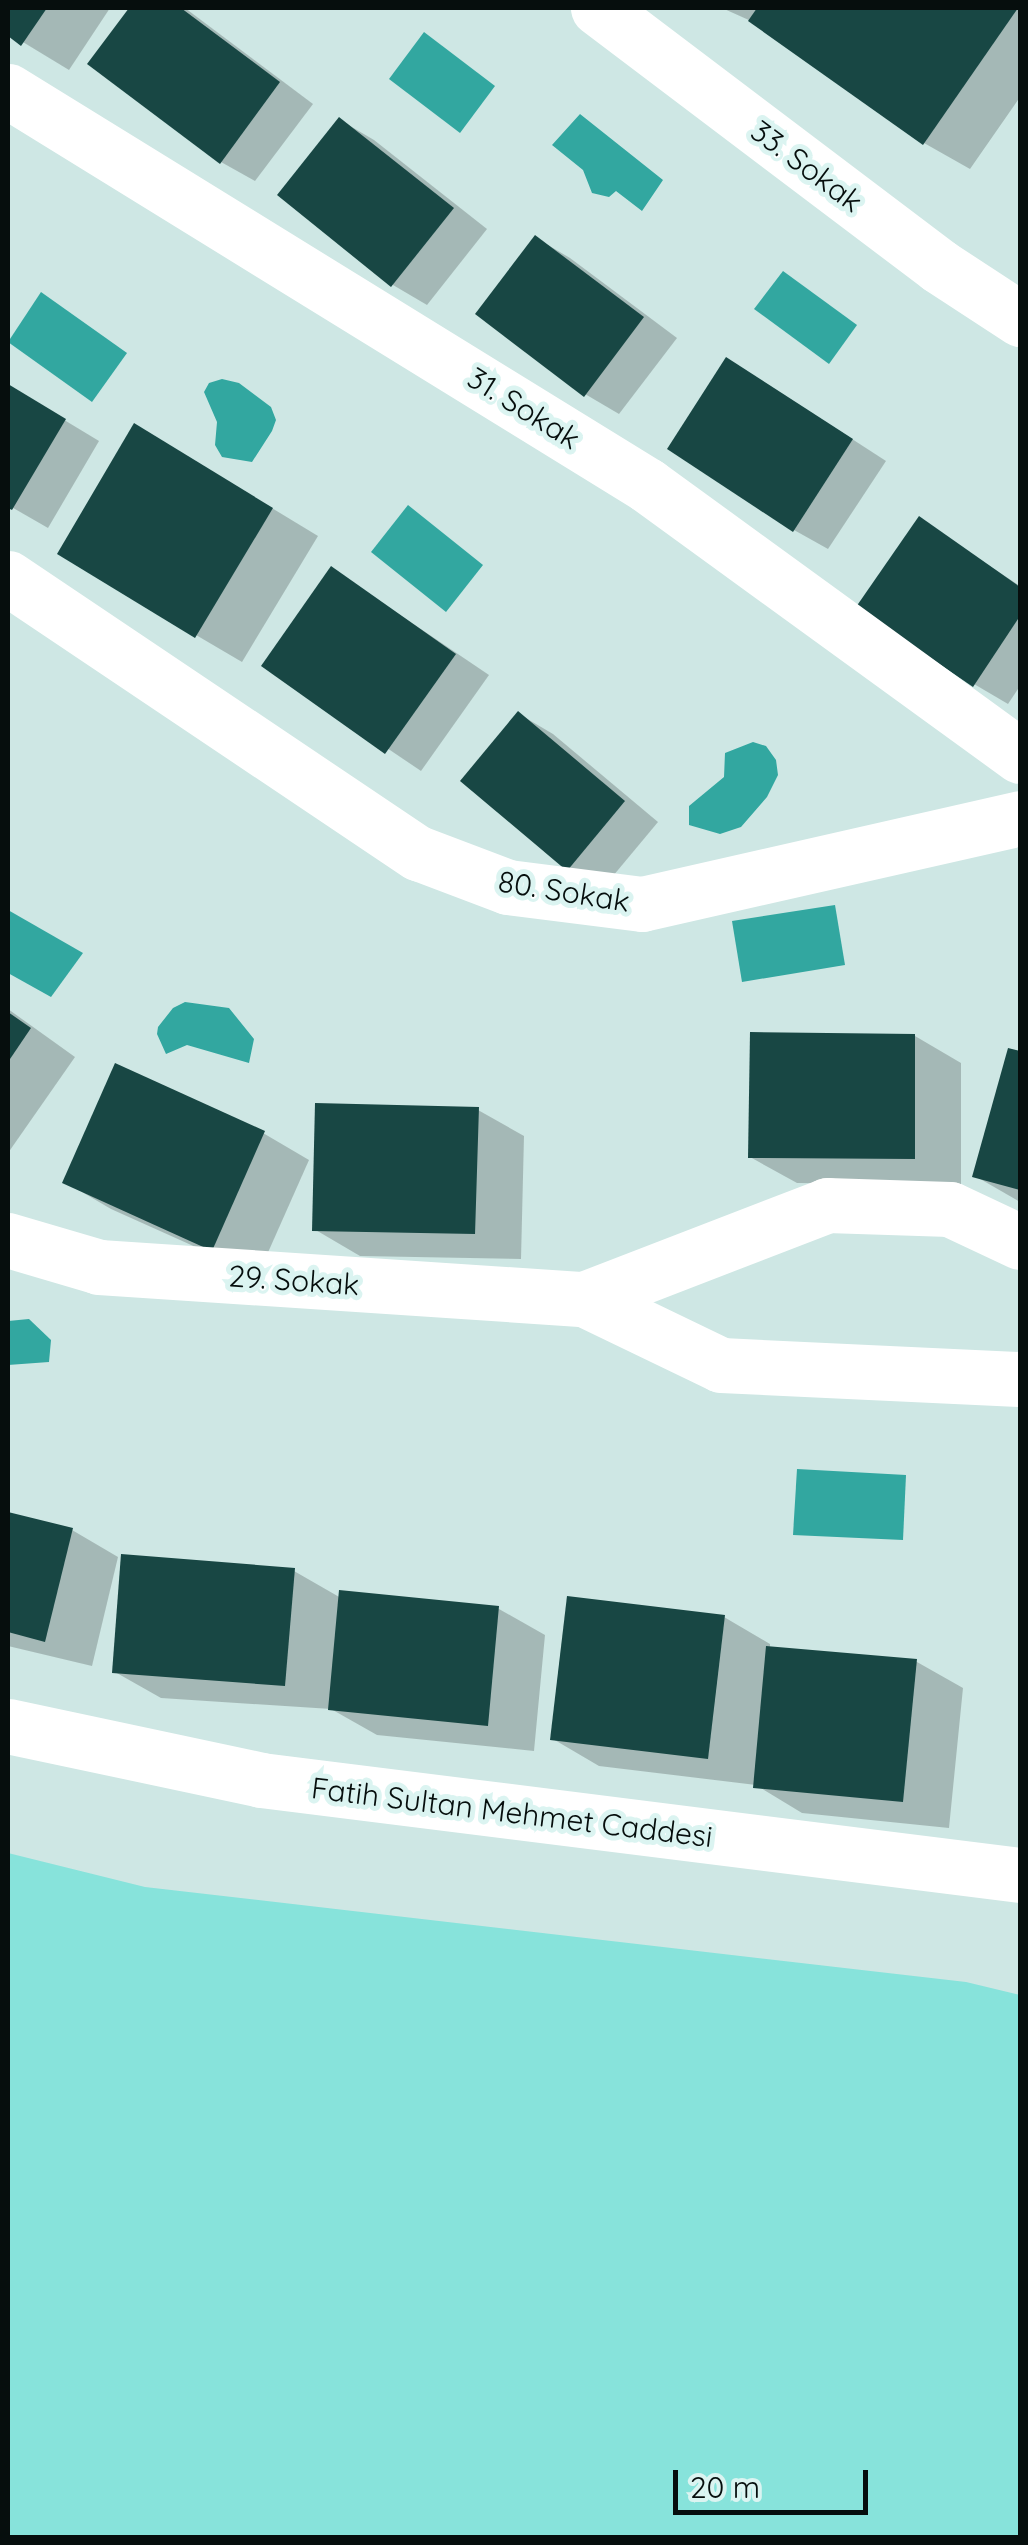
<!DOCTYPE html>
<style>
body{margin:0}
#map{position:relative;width:1028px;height:2545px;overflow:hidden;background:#cee7e4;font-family:Quicksand,sans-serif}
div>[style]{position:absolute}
.green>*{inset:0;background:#87e3db}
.water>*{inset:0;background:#32a7a0}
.shadow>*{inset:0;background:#0003}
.building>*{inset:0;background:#184744}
.street>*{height:55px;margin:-27.5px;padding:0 27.5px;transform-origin:27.5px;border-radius:27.5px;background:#fff}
.secondary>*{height:55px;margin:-27.5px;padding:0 27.5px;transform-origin:27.5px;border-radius:27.5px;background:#fff}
span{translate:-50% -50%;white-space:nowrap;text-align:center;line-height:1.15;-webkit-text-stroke:10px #dbf4f1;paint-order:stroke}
.street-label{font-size:30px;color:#060e0d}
.frame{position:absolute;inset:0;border:10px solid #060e0d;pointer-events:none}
.scale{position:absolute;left:673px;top:2470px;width:195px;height:45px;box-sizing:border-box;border:5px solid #060e0d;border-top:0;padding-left:12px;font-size:30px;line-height:35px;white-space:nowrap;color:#060e0d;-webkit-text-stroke:8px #dbf4f1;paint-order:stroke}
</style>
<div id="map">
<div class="green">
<div style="clip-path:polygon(8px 1853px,145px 1887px,966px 1982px,1020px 1995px,1020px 2537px,8px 2537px)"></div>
</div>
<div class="water">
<div style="clip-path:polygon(424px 32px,495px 86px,460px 133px,389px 79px)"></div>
<div style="clip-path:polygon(580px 114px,663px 180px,642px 211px,616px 191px,609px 197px,592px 193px,583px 170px,552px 145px)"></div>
<div style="clip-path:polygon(783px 271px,857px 325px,829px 364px,754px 309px)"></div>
<div style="clip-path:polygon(41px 292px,127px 353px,92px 402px,8px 342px)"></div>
<div style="clip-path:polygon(222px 379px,239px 383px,271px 407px,276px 420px,272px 431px,252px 462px,222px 457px,215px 445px,217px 422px,204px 392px,209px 383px)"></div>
<div style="clip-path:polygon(408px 505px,483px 565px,446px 612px,371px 552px)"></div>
<div style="clip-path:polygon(753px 742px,766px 746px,776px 760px,778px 775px,767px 797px,741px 827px,720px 834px,689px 825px,689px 806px,724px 777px,725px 753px)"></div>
<div style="clip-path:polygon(835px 905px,845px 965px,742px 982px,732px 921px)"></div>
<div style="clip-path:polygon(8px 910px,83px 953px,51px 997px,8px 973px)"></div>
<div style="clip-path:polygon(185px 1002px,229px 1008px,254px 1039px,249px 1063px,187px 1045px,166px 1054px,157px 1034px,158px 1027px,173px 1008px)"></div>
<div style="clip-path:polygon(29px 1319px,51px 1340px,49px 1362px,8px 1365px,8px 1321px)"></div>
<div style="clip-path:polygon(797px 1469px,906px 1475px,903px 1540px,793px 1535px)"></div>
</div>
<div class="shadow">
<div style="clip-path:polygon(8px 8px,110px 8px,69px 70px,8px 33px)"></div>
<div style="clip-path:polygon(132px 8px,185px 8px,313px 104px,255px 181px,221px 162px,90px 63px)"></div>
<div style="clip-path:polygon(722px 8px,1020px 8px,1020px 97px,970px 169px,924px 143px,751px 21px)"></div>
<div style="clip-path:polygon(340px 120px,374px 140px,487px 229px,427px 305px,393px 285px,280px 194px)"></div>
<div style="clip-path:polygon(536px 238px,570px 258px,677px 338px,619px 414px,585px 394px)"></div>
<div style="clip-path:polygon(761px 380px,886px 461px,828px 549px,794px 530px)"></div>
<div style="clip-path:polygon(8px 386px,99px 441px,48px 528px,8px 505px)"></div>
<div style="clip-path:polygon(181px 453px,318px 536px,242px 662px,196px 635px)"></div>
<div style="clip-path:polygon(919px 519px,1020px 586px,1020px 686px,1008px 704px,974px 684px)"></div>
<div style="clip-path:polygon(332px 569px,489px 675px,421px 771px,264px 665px)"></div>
<div style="clip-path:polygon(519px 714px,553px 734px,658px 822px,603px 888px,569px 869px)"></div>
<div style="clip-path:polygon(8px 1009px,75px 1057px,8px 1153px)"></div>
<div style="clip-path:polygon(915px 1036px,961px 1063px,961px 1185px,797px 1183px,750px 1157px)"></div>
<div style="clip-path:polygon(1010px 1051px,1020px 1054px,1020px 1202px,975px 1176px)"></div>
<div style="clip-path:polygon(478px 1110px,524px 1136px,521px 1259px,360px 1256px,314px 1229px)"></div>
<div style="clip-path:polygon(263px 1133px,309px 1160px,258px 1275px,111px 1209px,65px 1182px)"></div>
<div style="clip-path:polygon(8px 1515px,72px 1530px,118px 1557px,92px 1666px,8px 1646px)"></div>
<div style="clip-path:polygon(294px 1571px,341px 1598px,499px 1609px,545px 1635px,534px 1751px,377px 1735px,331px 1709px,161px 1698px,115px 1672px)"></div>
<div style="clip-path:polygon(724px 1617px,770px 1644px,770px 1649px,917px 1662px,963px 1688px,949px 1828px,802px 1813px,756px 1785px,599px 1766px,553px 1739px)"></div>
</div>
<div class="building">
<div style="clip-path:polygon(8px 8px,47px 8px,21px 46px,8px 36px)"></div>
<div style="clip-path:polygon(129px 8px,181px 8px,280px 82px,220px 164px,87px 64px)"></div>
<div style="clip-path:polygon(757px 8px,1018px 8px,923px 145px,748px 21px)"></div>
<div style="clip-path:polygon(339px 117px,454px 208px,391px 287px,277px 195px)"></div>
<div style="clip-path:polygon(535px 235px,644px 317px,584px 397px,475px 314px)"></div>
<div style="clip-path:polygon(726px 357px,853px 439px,793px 532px,667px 449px)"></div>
<div style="clip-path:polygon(8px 384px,66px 419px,12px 510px,8px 508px)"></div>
<div style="clip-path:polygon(134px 423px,273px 508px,195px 638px,57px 554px)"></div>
<div style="clip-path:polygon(919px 516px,1020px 587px,1020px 616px,973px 687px,856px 607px)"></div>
<div style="clip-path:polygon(331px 566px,456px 654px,385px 754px,261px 666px)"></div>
<div style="clip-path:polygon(518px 711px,625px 801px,567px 871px,460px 781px)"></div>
<div style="clip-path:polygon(8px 1012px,31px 1028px,8px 1062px)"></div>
<div style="clip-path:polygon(750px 1032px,915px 1034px,915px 1159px,748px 1158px)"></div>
<div style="clip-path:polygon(1008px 1048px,1020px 1051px,1020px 1190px,972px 1177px)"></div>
<div style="clip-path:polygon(115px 1063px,265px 1131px,212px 1251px,62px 1183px)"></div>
<div style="clip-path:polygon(315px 1103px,479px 1107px,475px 1234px,312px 1231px)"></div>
<div style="clip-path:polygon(8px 1512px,73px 1528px,45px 1642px,8px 1632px)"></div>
<div style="clip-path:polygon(121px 1554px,295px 1568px,285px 1686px,112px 1673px)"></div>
<div style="clip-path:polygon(339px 1590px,499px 1606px,488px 1726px,328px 1710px)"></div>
<div style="clip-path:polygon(567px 1596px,725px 1615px,708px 1759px,550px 1740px)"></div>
<div style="clip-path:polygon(766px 1646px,917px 1659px,903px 1802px,753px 1788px)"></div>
</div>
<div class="street">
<div style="left:598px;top:8px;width:428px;rotate:37.1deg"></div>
<div style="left:939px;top:266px;width:97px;rotate:33.2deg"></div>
<div style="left:8px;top:91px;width:751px;rotate:31.66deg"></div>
<div style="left:647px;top:485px;width:461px;rotate:36deg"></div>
<div style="left:8px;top:578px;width:494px;rotate:33.9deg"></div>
<div style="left:418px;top:853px;width:96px;rotate:20.7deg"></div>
<div style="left:508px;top:887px;width:135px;rotate:7.2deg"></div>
<div style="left:642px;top:904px;width:388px;rotate:-12.8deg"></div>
<div style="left:8px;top:1240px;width:95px;rotate:16.5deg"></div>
<div style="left:99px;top:1267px;width:486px;rotate:3.8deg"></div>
<div style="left:584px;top:1299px;width:152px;rotate:25.7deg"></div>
<div style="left:721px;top:1365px;width:299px;rotate:2.7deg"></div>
<div style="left:584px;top:1299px;width:261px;rotate:-21.1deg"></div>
<div style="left:827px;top:1205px;width:123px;rotate:1.9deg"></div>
<div style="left:950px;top:1209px;width:77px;rotate:25.2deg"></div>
</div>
<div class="secondary">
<div style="left:8px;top:1726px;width:259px;rotate:12deg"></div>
<div style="left:261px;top:1780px;width:765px;rotate:7.13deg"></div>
</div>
<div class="street-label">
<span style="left:807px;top:166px;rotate:37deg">33. Sokak</span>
<span style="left:524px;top:408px;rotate:32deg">31. Sokak</span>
<span style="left:564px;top:891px;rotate:9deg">80. Sokak</span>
<span style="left:294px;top:1280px;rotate:4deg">29. Sokak</span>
<span style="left:512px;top:1812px;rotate:7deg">Fatih Sultan Mehmet Caddesi</span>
</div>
<div class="frame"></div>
<div class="scale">20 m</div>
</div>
